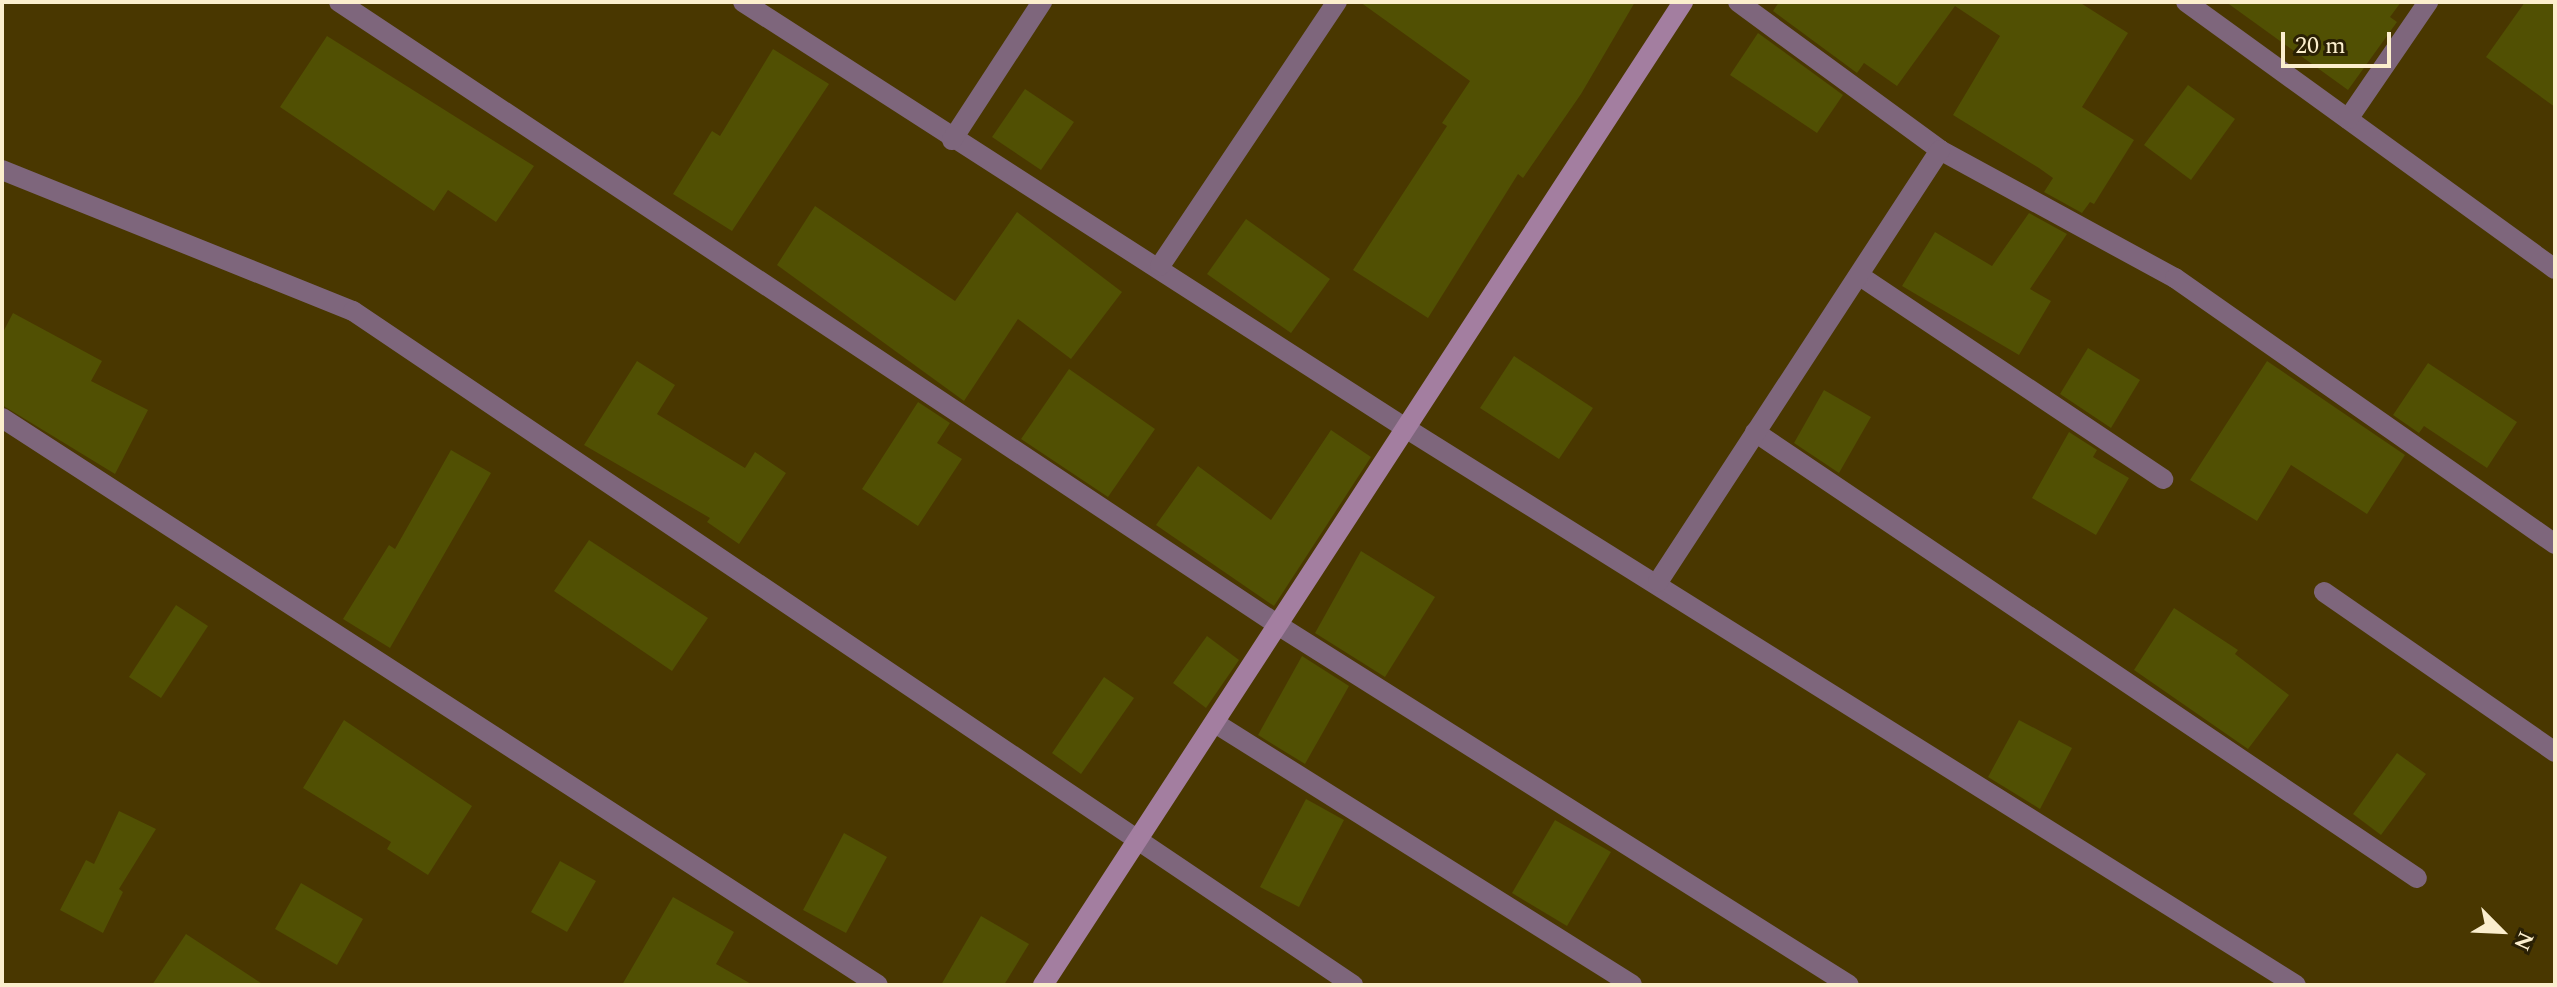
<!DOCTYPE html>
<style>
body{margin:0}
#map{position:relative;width:2557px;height:987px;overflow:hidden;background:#493700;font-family:Spectral,serif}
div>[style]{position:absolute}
.building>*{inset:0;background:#515003}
.street>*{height:20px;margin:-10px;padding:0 10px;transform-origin:10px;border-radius:10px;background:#7e667c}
.secondary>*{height:20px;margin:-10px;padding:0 10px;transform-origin:10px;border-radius:10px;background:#a37ea0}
span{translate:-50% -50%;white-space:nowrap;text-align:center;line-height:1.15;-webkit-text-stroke:6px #2a2004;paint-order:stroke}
.frame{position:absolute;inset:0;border:4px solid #fbeecd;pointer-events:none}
.north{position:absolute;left:2461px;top:891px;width:80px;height:80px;-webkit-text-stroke:6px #2a2004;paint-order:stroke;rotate:114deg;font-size:22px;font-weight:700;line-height:32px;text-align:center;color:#fbeecd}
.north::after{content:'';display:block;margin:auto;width:28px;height:36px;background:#fbeecd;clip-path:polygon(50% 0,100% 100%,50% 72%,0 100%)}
.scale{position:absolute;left:2281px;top:32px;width:110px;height:36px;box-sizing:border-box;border:4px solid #fbeecd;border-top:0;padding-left:10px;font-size:24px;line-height:28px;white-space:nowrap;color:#fbeecd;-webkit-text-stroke:6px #2a2004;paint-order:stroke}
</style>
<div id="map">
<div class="building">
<div style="clip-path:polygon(1360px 2px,1635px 2px,1581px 94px,1523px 178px,1518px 174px,1428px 318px,1353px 270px,1447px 126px,1442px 123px,1470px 81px)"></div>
<div style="clip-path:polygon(1779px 2px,2079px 2px,2128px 33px,2082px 107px,2134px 140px,2094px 204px,2090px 202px,2082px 213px,2044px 192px,2053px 178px,2039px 168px,1953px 115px,2000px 36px,1955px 6px,1897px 86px,1864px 63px,1857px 73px,1773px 11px)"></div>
<div style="clip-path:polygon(2226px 2px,2401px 2px,2390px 17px,2397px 22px,2348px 90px)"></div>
<div style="clip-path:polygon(2525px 2px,2555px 2px,2555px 107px,2486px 57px)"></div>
<div style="clip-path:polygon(1758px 33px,1843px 95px,1817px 133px,1730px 75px)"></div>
<div style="clip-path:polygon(327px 36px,534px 166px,496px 222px,448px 190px,434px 211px,280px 107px)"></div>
<div style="clip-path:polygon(773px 49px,829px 84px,732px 231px,673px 194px,712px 131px,720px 136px)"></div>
<div style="clip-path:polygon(2188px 85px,2235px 119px,2191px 180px,2144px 145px)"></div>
<div style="clip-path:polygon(1025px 89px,1074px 122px,1041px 170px,992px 137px)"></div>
<div style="clip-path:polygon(815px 206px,955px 301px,1017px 212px,1122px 292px,1071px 359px,1018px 319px,964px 401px,777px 265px)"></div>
<div style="clip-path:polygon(2029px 213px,2067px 234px,2030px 289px,2051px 301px,2019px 355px,1902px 286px,1935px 232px,1992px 266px)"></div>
<div style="clip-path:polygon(1246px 219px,1330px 279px,1291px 333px,1207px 274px)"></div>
<div style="clip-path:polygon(13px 313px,102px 361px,91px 381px,148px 410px,115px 474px,2px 405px,2px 334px)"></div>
<div style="clip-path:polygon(2088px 348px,2140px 380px,2111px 428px,2060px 394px)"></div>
<div style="clip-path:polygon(1514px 356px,1593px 408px,1559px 459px,1480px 408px)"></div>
<div style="clip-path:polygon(637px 361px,675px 385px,657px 414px,745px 468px,755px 452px,786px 473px,739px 544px,707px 522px,710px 518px,584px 445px)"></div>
<div style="clip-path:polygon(2267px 361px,2405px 455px,2367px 514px,2291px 465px,2257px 521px,2190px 480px)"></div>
<div style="clip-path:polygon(2428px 363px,2517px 422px,2487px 468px,2424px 426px,2419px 433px,2393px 415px)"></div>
<div style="clip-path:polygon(1069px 369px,1155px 429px,1108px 497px,1021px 439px)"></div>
<div style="clip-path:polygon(1824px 390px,1871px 417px,1839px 473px,1794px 443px)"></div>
<div style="clip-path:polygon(918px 402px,950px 423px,937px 443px,962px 459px,918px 526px,862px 489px)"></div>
<div style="clip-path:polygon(1331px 430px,1371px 457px,1274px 606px,1156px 525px,1198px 466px,1271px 520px)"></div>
<div style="clip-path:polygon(2069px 432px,2097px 450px,2093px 457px,2129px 478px,2096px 535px,2032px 498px)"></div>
<div style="clip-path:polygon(451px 450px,491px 473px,390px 648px,343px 619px,389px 545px,395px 549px)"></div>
<div style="clip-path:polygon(589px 540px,708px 618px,672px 671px,554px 591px)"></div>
<div style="clip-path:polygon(1361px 551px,1435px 597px,1385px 677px,1315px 633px)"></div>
<div style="clip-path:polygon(176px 605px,208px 626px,161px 698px,129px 677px)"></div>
<div style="clip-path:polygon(2174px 608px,2238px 650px,2235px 654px,2289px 695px,2248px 749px,2134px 670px)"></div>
<div style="clip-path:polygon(1207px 636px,1239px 660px,1206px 708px,1173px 683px)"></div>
<div style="clip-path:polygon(1302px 656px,1349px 686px,1305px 764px,1258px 735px)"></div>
<div style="clip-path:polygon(1104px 677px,1134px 698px,1081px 774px,1052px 753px)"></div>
<div style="clip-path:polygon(344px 720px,472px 806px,428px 875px,387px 849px,391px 842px,303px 788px)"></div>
<div style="clip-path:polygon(2019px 720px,2072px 748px,2040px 809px,1988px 777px)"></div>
<div style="clip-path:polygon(2397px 753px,2426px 774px,2381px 835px,2353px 814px)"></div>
<div style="clip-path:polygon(1306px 799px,1344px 820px,1299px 907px,1260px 887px)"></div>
<div style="clip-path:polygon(119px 811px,156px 829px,119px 889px,123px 892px,103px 933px,60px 910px,86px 860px,94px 864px)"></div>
<div style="clip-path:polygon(1555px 820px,1611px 852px,1567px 926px,1512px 893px)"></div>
<div style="clip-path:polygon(844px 833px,887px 857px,846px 933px,803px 910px)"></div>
<div style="clip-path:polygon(560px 861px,596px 881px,567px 932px,531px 912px)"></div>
<div style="clip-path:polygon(301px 883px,363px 919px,337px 965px,275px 929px)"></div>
<div style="clip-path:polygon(673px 897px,734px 932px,716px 964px,753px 985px,622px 985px)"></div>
<div style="clip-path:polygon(981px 916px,1029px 944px,1004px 985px,941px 985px)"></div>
<div style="clip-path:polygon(186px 934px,264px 985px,152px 985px)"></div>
</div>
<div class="street">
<div style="left:339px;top:2px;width:1130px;rotate:33.56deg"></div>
<div style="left:1281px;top:627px;width:671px;rotate:32.22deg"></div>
<div style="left:743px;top:2px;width:786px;rotate:32.74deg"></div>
<div style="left:1404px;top:427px;width:1052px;rotate:32.03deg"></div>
<div style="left:1738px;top:2px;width:250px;rotate:36.2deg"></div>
<div style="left:1940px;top:150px;width:268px;rotate:28.6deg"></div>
<div style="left:2175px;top:278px;width:464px;rotate:35deg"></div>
<div style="left:2186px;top:2px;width:455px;rotate:35.9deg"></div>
<div style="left:2348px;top:119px;width:142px;rotate:-55.6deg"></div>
<div style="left:952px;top:140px;width:165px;rotate:-56.9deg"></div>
<div style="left:2px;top:170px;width:378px;rotate:21.9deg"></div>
<div style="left:353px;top:311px;width:1206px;rotate:33.98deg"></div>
<div style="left:1160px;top:266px;width:318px;rotate:-56.2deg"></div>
<div style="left:1860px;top:276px;width:365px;rotate:33.8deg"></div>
<div style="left:2px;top:418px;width:1043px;rotate:32.91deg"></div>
<div style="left:1755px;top:432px;width:798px;rotate:33.97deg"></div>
<div style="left:1658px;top:582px;width:516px;rotate:-56.86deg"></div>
<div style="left:2324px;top:592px;width:281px;rotate:34.7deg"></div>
<div style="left:1215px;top:723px;width:492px;rotate:32.1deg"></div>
</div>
<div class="secondary">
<div style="left:1043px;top:985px;width:1173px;rotate:-56.93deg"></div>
</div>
<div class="frame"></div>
<div class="north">N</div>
<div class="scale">20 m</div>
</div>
